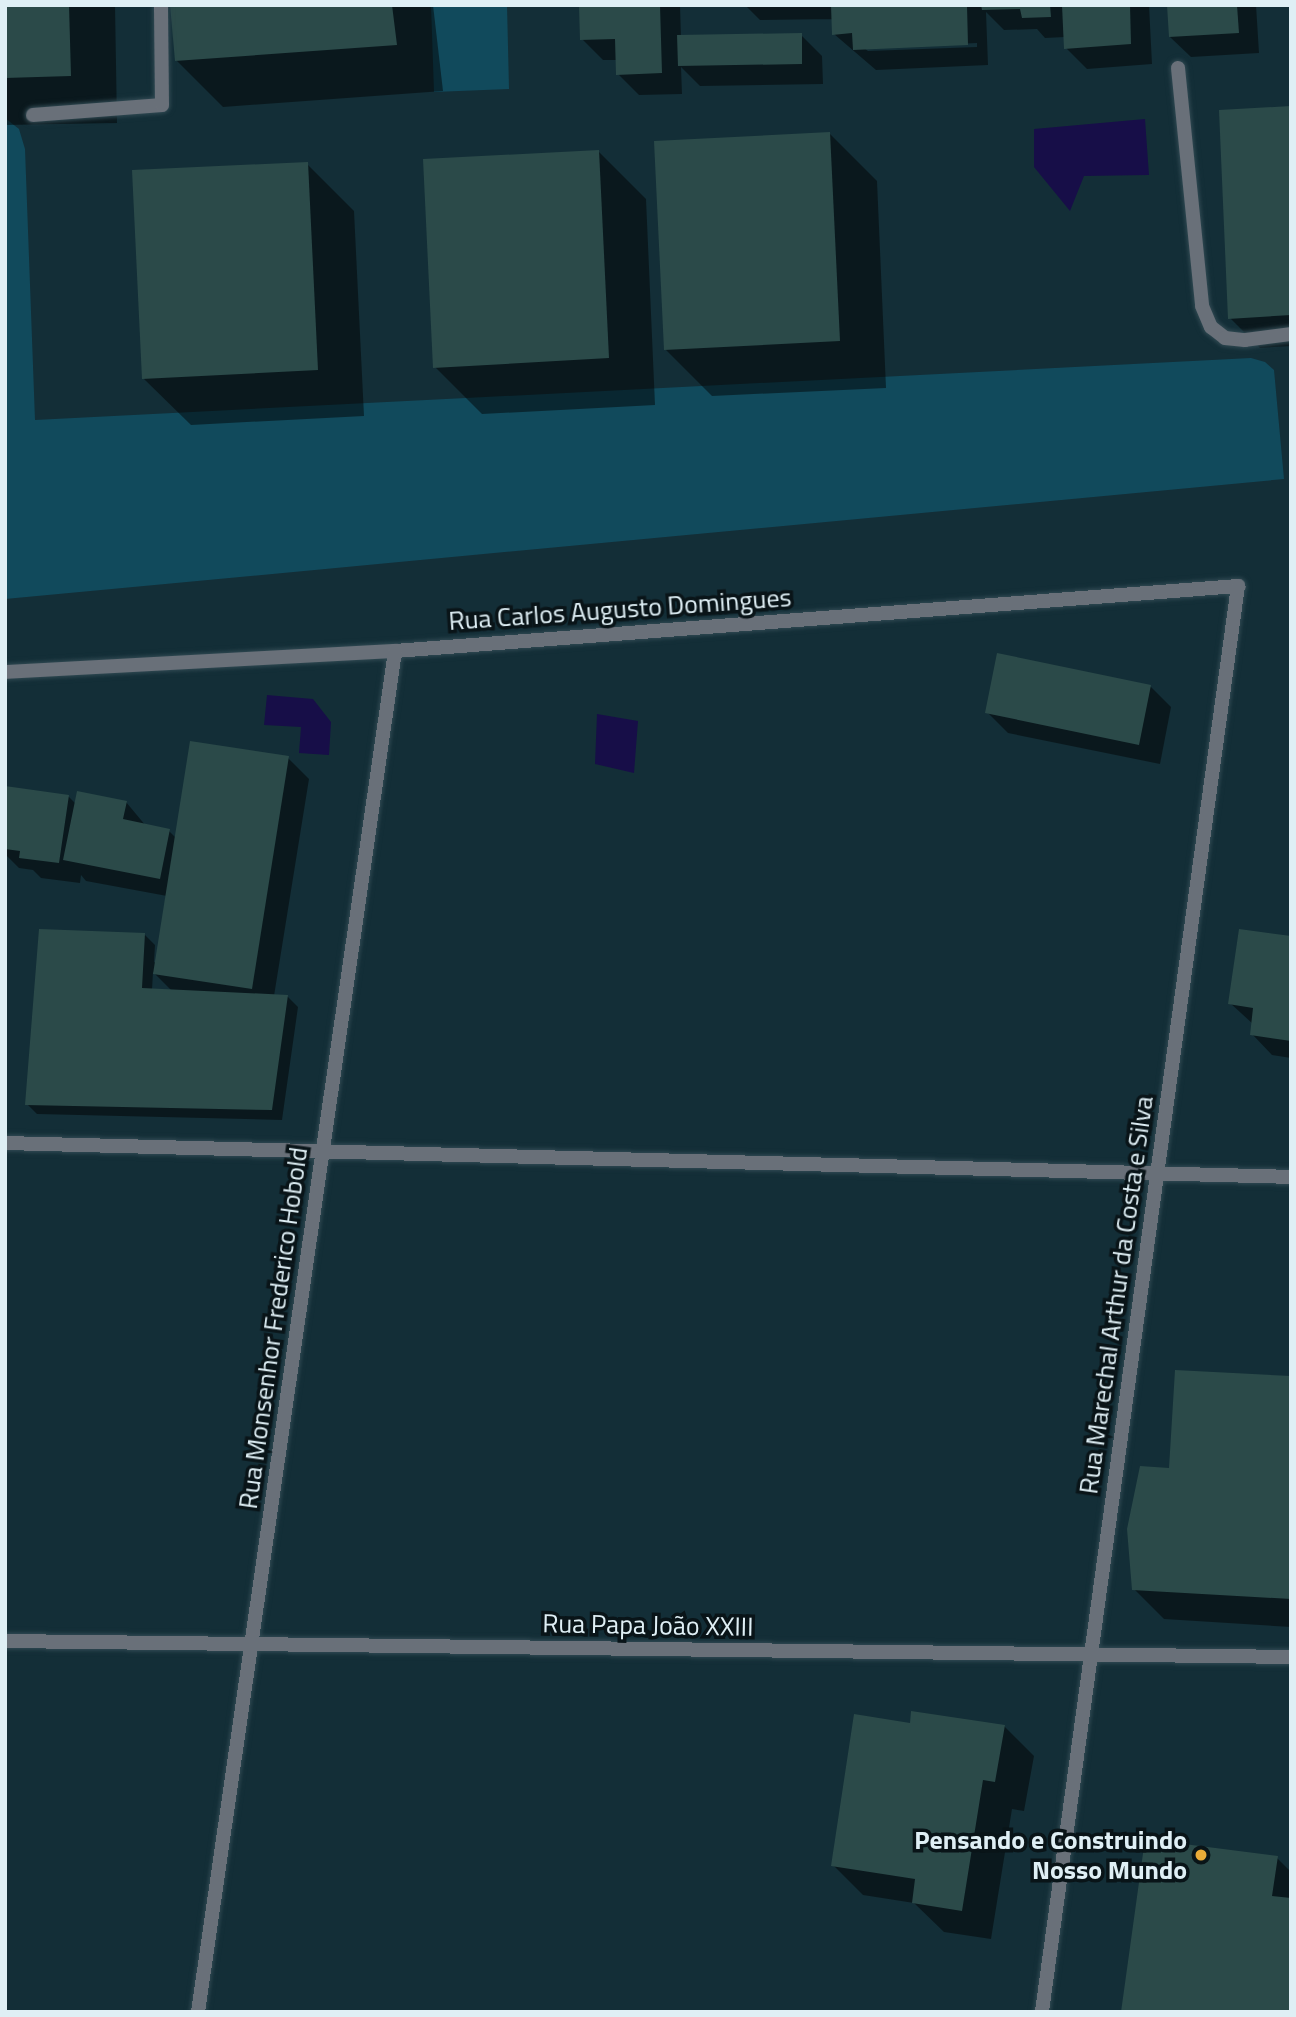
<!DOCTYPE html>
<meta charset="utf-8">
<style>
body{margin:0}
#map{position:relative;width:1296px;height:2017px;overflow:hidden;background:#132e37;font-family:"Titillium Web",sans-serif}
div>[style]{position:absolute}
.green>*{inset:0;background:#114a5c}
.water>*{inset:0;background:#170e48}
.shadow>*{inset:0;background:#0007}
.building>*{inset:0;background:#2b4a49}
.roads{filter:drop-shadow(0 0 2px #304952) drop-shadow(0 0 2px #304952)}
.service>*{height:14px;margin:-7px;padding:0 7px;transform-origin:7px;border-radius:7px;background:#697079}
.minor>*{height:14px;margin:-7px;padding:0 7px;transform-origin:7px;border-radius:7px;background:#697079}
.dots>*{width:19px;height:19px;translate:-50% -50%;box-sizing:border-box;border:4px solid #091418;border-radius:50%}
span{translate:-50% -50%;white-space:nowrap;text-align:center;line-height:1.15;-webkit-text-stroke:7px #091418;paint-order:stroke}
.street-label{font-size:26px;color:#dfeff5}
.poi-label{font-size:26px;color:#dfeff5;font-weight:700}
.right{translate:-100% -50%;text-align:right}
.frame{position:absolute;inset:0;border:7px solid #dfeff5;pointer-events:none}
</style>
<div id="map">
<div class="green">
<div style="clip-path:polygon(431px 5px,507px 5px,509px 89px,434px 92px)"></div>
<div style="clip-path:polygon(5px 118px,19px 129px,25px 149px,35px 420px,1251px 358px,1265px 362px,1274px 370px,1284px 479px,5px 599px)"></div>
</div>
<div class="water">
<div style="clip-path:polygon(1145px 119px,1149px 175px,1084px 176px,1070px 211px,1034px 167px,1034px 129px)"></div>
<div style="clip-path:polygon(267px 695px,313px 699px,331px 722px,329px 755px,299px 753px,301px 727px,264px 725px)"></div>
<div style="clip-path:polygon(597px 714px,638px 721px,634px 773px,595px 764px)"></div>
</div>
<div class="shadow">
<div style="clip-path:polygon(5px 5px,115px 5px,117px 123px,5px 125px)"></div>
<div style="clip-path:polygon(172px 5px,433px 5px,443px 91px,223px 107px,176px 60px)"></div>
<div style="clip-path:polygon(581px 5px,680px 5px,681px 37px,801px 35px,822px 56px,823px 84px,700px 86px,681px 67px,682px 94px,639px 95px,618px 74px,617px 60px,603px 60px,582px 39px)"></div>
<div style="clip-path:polygon(evenodd,745px 5px,1149px 5px,1152px 64px,1087px 69px,1066px 48px,1065px 37px,1045px 38px,1037px 29px,1004px 30px,986px 12px,988px 65px,876px 70px,834px 34px,833px 19px,760px 20px,745px 5px,977px 43px,977px 47px,868px 51px,864px 48px,977px 43px)"></div>
<div style="clip-path:polygon(1168px 5px,1256px 5px,1259px 53px,1191px 57px,1170px 37px)"></div>
<div style="clip-path:polygon(1291px 108px,1291px 346px,1260px 348px,1230px 318px)"></div>
<div style="clip-path:polygon(830px 134px,877px 181px,886px 388px,712px 396px,665px 349px)"></div>
<div style="clip-path:polygon(599px 152px,646px 199px,655px 405px,482px 414px,435px 367px)"></div>
<div style="clip-path:polygon(307px 164px,354px 211px,364px 416px,191px 425px,144px 379px)"></div>
<div style="clip-path:polygon(1151px 687px,1171px 707px,1160px 764px,1008px 733px,987px 712px)"></div>
<div style="clip-path:polygon(evenodd,288px 758px,309px 779px,274px 996px,288px 997px,298px 1007px,282px 1120px,37px 1114px,27px 1104px,145px 935px,155px 945px,154px 962px,156px 963px,167px 896px,86px 881px,81px 875px,80px 883px,41px 878px,33px 870px,19px 868px,5px 854px,5px 788px,69px 797px,76px 804px,126px 802px,146px 826px,169px 831px,176px 838px,288px 758px,153px 972px,172px 991px,152px 990px,153px 972px)"></div>
<div style="clip-path:polygon(1291px 938px,1291px 1058px,1272px 1055px,1252px 1034px,1253px 1024px,1230px 1003px)"></div>
<div style="clip-path:polygon(1291px 1378px,1291px 1627px,1164px 1619px,1134px 1589px,1171px 1469px)"></div>
<div style="clip-path:polygon(1004px 1726px,1034px 1756px,1024px 1811px,1012px 1809px,991px 1939px,944px 1932px,914px 1903px,863px 1895px,833px 1865px)"></div>
<div style="clip-path:polygon(1277px 1858px,1291px 1872px,1291px 2012px,1123px 2012px)"></div>
</div>
<div class="building">
<div style="clip-path:polygon(5px 5px,69px 5px,71px 76px,5px 78px)"></div>
<div style="clip-path:polygon(170px 5px,392px 5px,397px 45px,175px 61px)"></div>
<div style="clip-path:polygon(579px 5px,660px 5px,662px 73px,616px 75px,615px 39px,580px 40px)"></div>
<div style="clip-path:polygon(831px 5px,967px 5px,968px 45px,853px 50px,852px 33px,832px 35px)"></div>
<div style="clip-path:polygon(981px 5px,1050px 5px,1051px 17px,1022px 18px,1020px 9px,982px 10px)"></div>
<div style="clip-path:polygon(1062px 5px,1130px 5px,1131px 44px,1064px 49px)"></div>
<div style="clip-path:polygon(1167px 5px,1237px 5px,1239px 33px,1169px 37px)"></div>
<div style="clip-path:polygon(802px 33px,802px 64px,678px 66px,677px 35px)"></div>
<div style="clip-path:polygon(1291px 106px,1291px 315px,1228px 319px,1219px 110px)"></div>
<div style="clip-path:polygon(830px 132px,840px 341px,664px 350px,654px 141px)"></div>
<div style="clip-path:polygon(599px 150px,609px 358px,433px 368px,423px 159px)"></div>
<div style="clip-path:polygon(308px 162px,318px 370px,142px 379px,132px 170px)"></div>
<div style="clip-path:polygon(997px 653px,1151px 685px,1139px 745px,985px 713px)"></div>
<div style="clip-path:polygon(190px 741px,289px 756px,252px 989px,153px 974px)"></div>
<div style="clip-path:polygon(5px 786px,69px 795px,59px 863px,19px 858px,20px 851px,5px 849px)"></div>
<div style="clip-path:polygon(77px 791px,127px 801px,123px 819px,170px 829px,160px 879px,63px 860px)"></div>
<div style="clip-path:polygon(39px 929px,145px 933px,142px 988px,288px 995px,272px 1110px,25px 1105px)"></div>
<div style="clip-path:polygon(1239px 929px,1291px 936px,1291px 1041px,1250px 1035px,1253px 1008px,1228px 1004px)"></div>
<div style="clip-path:polygon(1175px 1370px,1291px 1376px,1291px 1599px,1132px 1590px,1127px 1529px,1140px 1466px,1169px 1468px)"></div>
<div style="clip-path:polygon(911px 1711px,1005px 1725px,995px 1782px,983px 1780px,962px 1911px,912px 1903px,915px 1879px,831px 1866px,854px 1714px,910px 1723px)"></div>
<div style="clip-path:polygon(1145px 1839px,1278px 1856px,1272px 1896px,1291px 1898px,1291px 2012px,1121px 2012px)"></div>
</div>
<div class="roads">
<div class="service">
<div style="left:1178px;top:68px;width:239px;rotate:84.2deg"></div>
<div style="left:1202px;top:306px;width:23px;rotate:67deg"></div>
<div style="left:1211px;top:327px;width:18px;rotate:38deg"></div>
<div style="left:1225px;top:338px;width:20px;rotate:6deg"></div>
<div style="left:1245px;top:340px;width:46px;rotate:-7.4deg"></div>
</div>
<div class="minor">
<div style="left:33px;top:115px;width:129px;rotate:-4.4deg"></div>
<div style="left:162px;top:105px;width:100px;rotate:-90.6deg"></div>
<div style="left:5px;top:672px;width:391px;rotate:-3.1deg"></div>
<div style="left:395px;top:651px;width:846px;rotate:-4.41deg"></div>
<div style="left:1238px;top:586px;width:1439px;rotate:97.83deg"></div>
<div style="left:5px;top:1143px;width:1286px;rotate:1.51deg"></div>
<div style="left:5px;top:1641px;width:1286px;rotate:0.71deg"></div>
<div style="left:198px;top:2012px;width:1375px;rotate:-81.76deg"></div>
</div>
</div>
<div class="dots">
<div style="left:1201px;top:1855px;background:#e9ab38"></div>
</div>
<div class="street-label">
<span style="left:620px;top:609px;rotate:-4deg">Rua Carlos Augusto Domingues</span>
<span style="left:1116px;top:1295px;rotate:-82deg">Rua Marechal Arthur da Costa e Silva</span>
<span style="left:273px;top:1328px;rotate:-82deg">Rua Monsenhor Frederico Hobold</span>
<span style="left:648px;top:1625px;rotate:1deg">Rua Papa João XXIII</span>
</div>
<div class="poi-label">
<span class="right" style="left:1187px;top:1855px">Pensando e Construindo<br>Nosso Mundo</span>
</div>
<div class="frame"></div>
</div>
